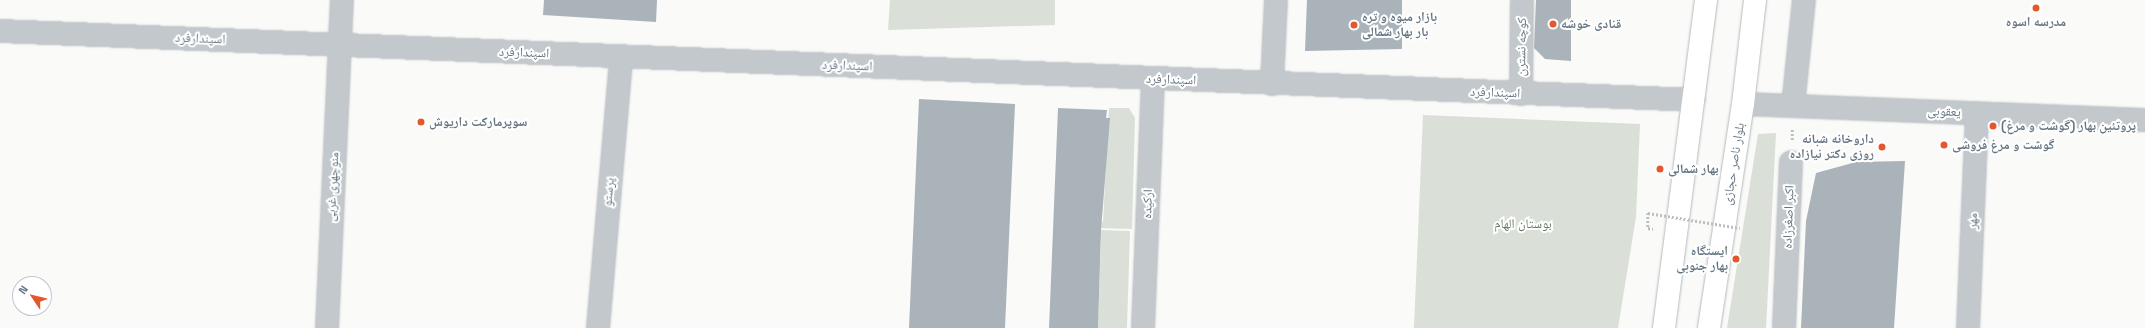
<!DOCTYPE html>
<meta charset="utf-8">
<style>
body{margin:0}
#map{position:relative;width:2145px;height:328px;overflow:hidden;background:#fafaf8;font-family:"Space Grotesk","Noto Naskh Arabic",sans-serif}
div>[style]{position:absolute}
.green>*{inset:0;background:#dadfd7}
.building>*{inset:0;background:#aab3b9}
.path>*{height:2.5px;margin-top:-1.25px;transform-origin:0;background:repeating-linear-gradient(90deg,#bbbfc2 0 2px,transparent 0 4px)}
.roads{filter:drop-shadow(0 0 1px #b5babe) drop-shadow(0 0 1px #b5babe)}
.minor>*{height:22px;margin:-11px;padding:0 11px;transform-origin:11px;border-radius:11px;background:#c3c8cc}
.major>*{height:22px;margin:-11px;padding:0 11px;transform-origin:11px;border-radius:11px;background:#fff}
.path-bridge>*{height:2.5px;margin-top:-1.25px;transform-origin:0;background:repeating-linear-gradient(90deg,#bbbfc2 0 2px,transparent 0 4px)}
.dots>*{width:11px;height:11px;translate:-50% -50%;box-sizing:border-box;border:2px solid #fff;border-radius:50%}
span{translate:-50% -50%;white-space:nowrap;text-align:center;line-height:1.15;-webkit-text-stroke:4px #fff;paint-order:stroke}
.poi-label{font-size:13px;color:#657683;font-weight:700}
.left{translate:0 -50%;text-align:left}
.right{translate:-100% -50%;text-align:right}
.street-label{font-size:13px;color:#657683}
.park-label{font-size:13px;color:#687a64}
.north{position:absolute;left:12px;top:276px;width:40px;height:40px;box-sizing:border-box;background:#fff;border:1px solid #c1c8cd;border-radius:50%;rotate:305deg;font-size:11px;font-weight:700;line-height:16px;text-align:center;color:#657683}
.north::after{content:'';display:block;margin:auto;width:14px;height:18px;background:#e4572e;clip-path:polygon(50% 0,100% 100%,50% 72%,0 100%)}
</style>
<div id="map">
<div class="green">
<div style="clip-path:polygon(890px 0,1055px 0,1055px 25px,888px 30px)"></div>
<div style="clip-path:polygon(1109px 108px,1129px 108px,1135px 118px,1132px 229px,1097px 228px,1097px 222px,1103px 222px)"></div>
<div style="clip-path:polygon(1423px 115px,1640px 124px,1636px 217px,1618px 328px,1414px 328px)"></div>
<div style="clip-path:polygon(1776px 133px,1766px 328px,1727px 328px,1758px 134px)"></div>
<div style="clip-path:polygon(1098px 230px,1130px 231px,1127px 328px,1098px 328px,1101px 239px,1097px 239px)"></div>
</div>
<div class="building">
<div style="clip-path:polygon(544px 0,657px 0,656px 22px,543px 15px)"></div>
<div style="clip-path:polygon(1307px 0,1402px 0,1402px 49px,1305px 51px)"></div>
<div style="clip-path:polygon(1536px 0,1571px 0,1571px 61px,1545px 59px,1534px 48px)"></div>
<div style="clip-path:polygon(919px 99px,1015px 104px,1005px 328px,909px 328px)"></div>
<div style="clip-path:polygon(1058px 108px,1107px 110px,1106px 118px,1110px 118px,1101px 230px,1098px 328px,1049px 328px)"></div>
<div style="clip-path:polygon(1905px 161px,1894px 328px,1801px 328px,1806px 221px,1816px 173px,1856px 162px)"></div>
</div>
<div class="path">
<div style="left:1792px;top:140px;width:11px;rotate:-90deg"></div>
<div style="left:1648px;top:213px;width:15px;rotate:90deg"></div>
<div style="left:1648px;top:228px;width:5px;rotate:11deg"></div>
</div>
<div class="roads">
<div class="minor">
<div style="left:0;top:31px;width:1695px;rotate:2.33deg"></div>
<div style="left:1272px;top:84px;width:84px;rotate:-87.3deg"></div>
<div style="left:1521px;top:94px;width:94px;rotate:-89.4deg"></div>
<div style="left:1743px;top:104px;width:402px;rotate:2.3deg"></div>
<div style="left:1793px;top:106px;width:107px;rotate:-84.1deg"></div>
<div style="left:327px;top:328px;width:328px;rotate:-87.4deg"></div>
<div style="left:598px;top:328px;width:272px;rotate:-85.1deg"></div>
<div style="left:1143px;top:328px;width:249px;rotate:-87.7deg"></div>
<div style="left:1784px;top:328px;width:166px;rotate:-87.6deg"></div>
<div style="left:1968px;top:328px;width:215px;rotate:-87.6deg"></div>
</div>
<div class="major">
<div style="left:1664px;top:328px;width:331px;rotate:-82.7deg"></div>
<div style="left:1709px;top:328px;width:227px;rotate:-81.4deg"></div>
<div style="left:1743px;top:104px;width:105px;rotate:-83.4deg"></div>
</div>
</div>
<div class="path-bridge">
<div style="left:1648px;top:213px;width:93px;rotate:9.3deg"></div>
</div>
<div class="dots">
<div style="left:2036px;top:8px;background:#e4572e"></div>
<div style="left:1553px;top:24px;background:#e4572e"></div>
<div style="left:1354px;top:25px;background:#e4572e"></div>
<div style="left:421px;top:122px;background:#e4572e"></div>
<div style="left:1993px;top:126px;background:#e4572e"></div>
<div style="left:1944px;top:145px;background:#e4572e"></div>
<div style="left:1882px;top:147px;background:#e4572e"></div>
<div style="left:1660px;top:169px;background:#e4572e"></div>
<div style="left:1736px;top:259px;background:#e4572e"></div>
</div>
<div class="poi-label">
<span class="left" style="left:1362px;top:25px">بازار میوه و تره<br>بار بهار شمالی</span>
<span style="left:2036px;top:22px">مدرسه اسوه</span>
<span class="left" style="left:1561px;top:24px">قنادی خوشه</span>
<span class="left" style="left:429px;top:122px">سوپرمارکت داریوش</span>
<span class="left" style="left:2001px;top:126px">پروتئین بهار (گوشت و مرغ)</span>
<span class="right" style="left:1874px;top:147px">داروخانه شبانه<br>روزی دکتر نیازاده</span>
<span class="left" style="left:1952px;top:145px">گوشت و مرغ فروشی</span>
<span class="left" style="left:1668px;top:169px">بهار شمالی</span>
<span class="right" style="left:1728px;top:259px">ایستگاه<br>بهار جنوبی</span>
</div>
<div class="street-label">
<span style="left:200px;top:39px;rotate:2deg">اسپندارفرد</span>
<span style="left:1522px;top:47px;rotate:-89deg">کوچه نسترن</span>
<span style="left:524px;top:53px;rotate:2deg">اسپندارفرد</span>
<span style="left:847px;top:66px;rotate:2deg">اسپندارفرد</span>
<span style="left:1171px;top:80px;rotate:2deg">اسپندارفرد</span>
<span style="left:1495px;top:93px;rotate:2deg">اسپندارفرد</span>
<span style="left:1944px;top:112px;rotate:2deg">یعقوبی</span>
<span style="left:1734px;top:164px;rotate:-81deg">بلوار ناصر حجازی</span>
<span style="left:333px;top:187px;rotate:-87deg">منوچهری غربی</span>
<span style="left:609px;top:192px;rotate:-85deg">پرستو</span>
<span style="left:1148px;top:204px;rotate:-88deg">ارکیده</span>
<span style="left:1789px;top:217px;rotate:-88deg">اکبر اصغرزاده</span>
<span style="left:1973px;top:221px;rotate:-88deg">مهر</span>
</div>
<div class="park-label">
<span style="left:1523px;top:224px">بوستان الهام</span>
</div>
<div class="north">N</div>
</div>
